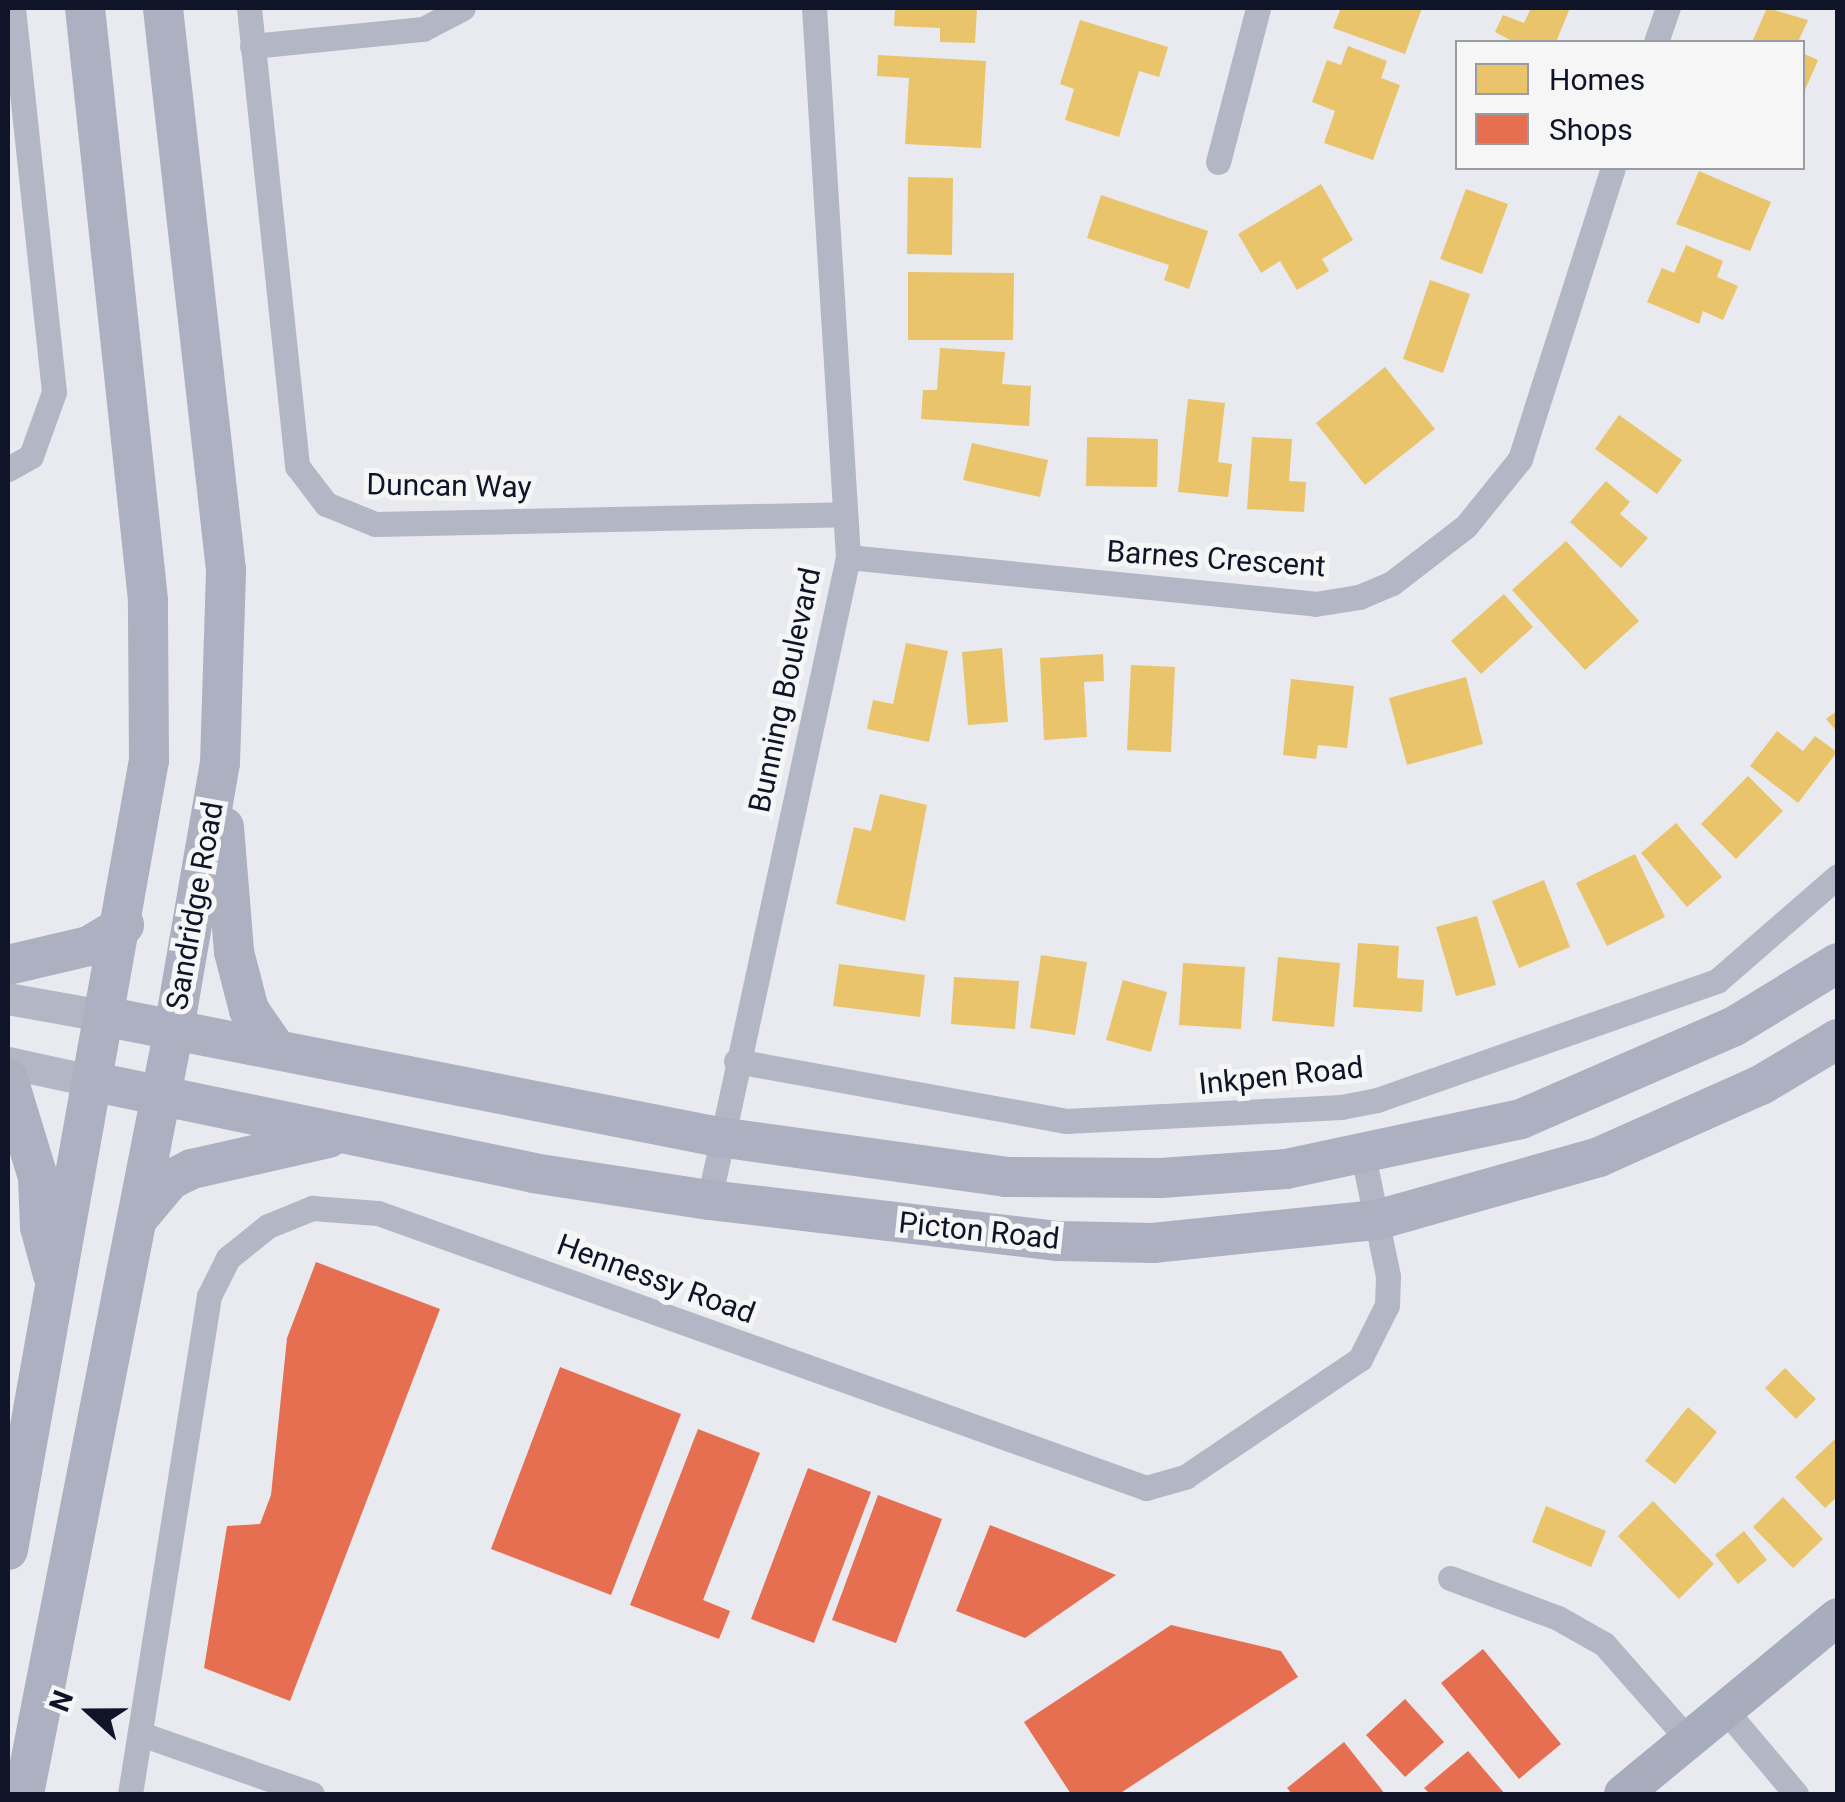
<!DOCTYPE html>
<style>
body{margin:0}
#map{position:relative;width:1845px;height:1802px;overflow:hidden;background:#e8eaf0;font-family:Roboto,sans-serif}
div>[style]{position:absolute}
.homes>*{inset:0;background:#e9c46a}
.shops>*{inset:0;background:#e76f51}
.minor>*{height:25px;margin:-12.5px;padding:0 12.5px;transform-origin:12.5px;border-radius:12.5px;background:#b3b7c5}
.tertiary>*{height:32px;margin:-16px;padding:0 16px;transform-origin:16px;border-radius:16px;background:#b3b7c5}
.secondary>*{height:38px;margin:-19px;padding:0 19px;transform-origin:19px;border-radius:19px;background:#a8adbd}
.primary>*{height:40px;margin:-20px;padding:0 20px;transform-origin:20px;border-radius:20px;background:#acb0c0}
span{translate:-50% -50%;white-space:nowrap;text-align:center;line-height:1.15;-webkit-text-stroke:10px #f6f6f6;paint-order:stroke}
.street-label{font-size:30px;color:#0f1429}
.frame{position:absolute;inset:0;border:10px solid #0f1429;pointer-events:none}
.legend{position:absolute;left:1455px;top:40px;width:350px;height:130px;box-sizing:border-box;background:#f6f6f6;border:2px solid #9a9ca4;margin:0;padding:12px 18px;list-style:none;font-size:30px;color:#0f1429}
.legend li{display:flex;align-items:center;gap:20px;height:50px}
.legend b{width:50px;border:2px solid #9a9ca4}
.north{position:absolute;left:40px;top:1662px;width:100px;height:100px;-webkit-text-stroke:8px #f6f6f6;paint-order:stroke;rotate:291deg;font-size:28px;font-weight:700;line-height:40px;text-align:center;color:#0f1429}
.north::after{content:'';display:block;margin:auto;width:35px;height:45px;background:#0f1429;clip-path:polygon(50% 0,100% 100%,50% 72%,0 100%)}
</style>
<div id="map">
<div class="homes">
<div style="clip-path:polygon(895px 8px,977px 8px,975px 43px,940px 42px,940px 28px,894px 26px)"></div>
<div style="clip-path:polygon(1341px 8px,1422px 8px,1405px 54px,1333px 28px)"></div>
<div style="clip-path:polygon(1531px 8px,1570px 8px,1556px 42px,1514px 42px,1495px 32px,1503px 15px,1524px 23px)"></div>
<div style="clip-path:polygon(1767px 8px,1808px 20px,1798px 42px,1752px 42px)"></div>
<div style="clip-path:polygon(1080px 20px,1168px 47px,1159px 77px,1139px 71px,1119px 137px,1065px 120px,1074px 89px,1060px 84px)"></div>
<div style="clip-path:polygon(1348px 46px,1387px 61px,1381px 78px,1400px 85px,1373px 160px,1324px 143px,1335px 111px,1312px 102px,1327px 60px,1341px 65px)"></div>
<div style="clip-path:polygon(1802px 53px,1818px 60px,1802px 97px)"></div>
<div style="clip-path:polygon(878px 55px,986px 61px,981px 148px,905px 144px,909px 78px,877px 76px)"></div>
<div style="clip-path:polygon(1699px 171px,1771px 202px,1750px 251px,1676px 224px)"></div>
<div style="clip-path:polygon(908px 177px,953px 178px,952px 255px,907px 254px)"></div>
<div style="clip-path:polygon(1321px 184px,1353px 240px,1322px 259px,1329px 271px,1297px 290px,1280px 261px,1261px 273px,1238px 234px)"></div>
<div style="clip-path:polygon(1466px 189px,1508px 204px,1482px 274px,1440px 259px)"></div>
<div style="clip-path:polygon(1101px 195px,1208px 231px,1189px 289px,1164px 280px,1169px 265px,1087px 238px)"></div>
<div style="clip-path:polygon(1686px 245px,1723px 261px,1717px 277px,1738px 286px,1723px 320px,1703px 311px,1699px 324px,1647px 302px,1662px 268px,1674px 273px)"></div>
<div style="clip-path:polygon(908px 272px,1014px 273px,1013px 340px,908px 340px)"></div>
<div style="clip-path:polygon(1430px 280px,1470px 294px,1443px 373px,1403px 359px)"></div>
<div style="clip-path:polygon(940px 348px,1005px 352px,1002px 384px,1031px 386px,1029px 426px,921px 419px,923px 390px,937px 390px)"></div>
<div style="clip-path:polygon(1385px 367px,1435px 429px,1365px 485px,1316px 423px)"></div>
<div style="clip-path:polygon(1188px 399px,1225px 403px,1218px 462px,1232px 464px,1228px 497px,1178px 492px)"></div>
<div style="clip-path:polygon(1619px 415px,1682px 460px,1657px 494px,1595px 449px)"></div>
<div style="clip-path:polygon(1087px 437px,1158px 439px,1157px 487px,1086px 486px)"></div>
<div style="clip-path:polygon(1252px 437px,1292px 439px,1289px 481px,1306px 482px,1304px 512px,1247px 509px)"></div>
<div style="clip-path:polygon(972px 443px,1048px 460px,1040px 497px,963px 480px)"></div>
<div style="clip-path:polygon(1606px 481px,1630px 502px,1620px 514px,1648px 538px,1621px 568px,1570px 522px)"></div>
<div style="clip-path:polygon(1566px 541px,1639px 621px,1585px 670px,1512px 590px)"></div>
<div style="clip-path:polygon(1504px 594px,1533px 627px,1481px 674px,1451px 641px)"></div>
<div style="clip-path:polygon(906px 643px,948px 651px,929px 742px,867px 729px,873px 700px,893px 704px)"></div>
<div style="clip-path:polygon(1002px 648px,1008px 722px,968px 725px,962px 652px)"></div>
<div style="clip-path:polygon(1103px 654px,1104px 681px,1084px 682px,1087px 737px,1044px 740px,1040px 658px)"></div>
<div style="clip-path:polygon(1131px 665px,1175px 667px,1171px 752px,1127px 750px)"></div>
<div style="clip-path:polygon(1466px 677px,1483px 744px,1407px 765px,1389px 698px)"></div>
<div style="clip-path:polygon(1291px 679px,1354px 686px,1347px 748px,1318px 745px,1316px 759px,1283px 755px)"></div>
<div style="clip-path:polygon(1838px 710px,1838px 733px,1826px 719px)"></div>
<div style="clip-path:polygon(1777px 731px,1803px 751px,1815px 736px,1837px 752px,1798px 803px,1750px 766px)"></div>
<div style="clip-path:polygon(1748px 776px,1783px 811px,1736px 859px,1701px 824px)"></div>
<div style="clip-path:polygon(880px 794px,927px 805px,905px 921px,836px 904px,854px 827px,871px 831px)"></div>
<div style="clip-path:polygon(1676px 823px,1722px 877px,1687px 907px,1641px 853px)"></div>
<div style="clip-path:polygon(1635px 854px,1665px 917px,1607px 946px,1576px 883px)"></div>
<div style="clip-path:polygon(1544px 880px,1570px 947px,1519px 968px,1492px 901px)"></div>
<div style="clip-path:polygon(1477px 916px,1496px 985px,1456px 996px,1436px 927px)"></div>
<div style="clip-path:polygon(1358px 943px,1399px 946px,1397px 978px,1424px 980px,1422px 1012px,1353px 1007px)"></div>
<div style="clip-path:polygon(1041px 955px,1087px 962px,1075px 1035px,1030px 1028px)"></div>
<div style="clip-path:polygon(1278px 957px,1340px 963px,1334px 1027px,1272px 1021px)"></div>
<div style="clip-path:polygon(1183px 963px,1245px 967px,1241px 1029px,1179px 1025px)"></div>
<div style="clip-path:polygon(839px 964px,925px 975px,920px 1017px,833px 1006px)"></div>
<div style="clip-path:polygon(954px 977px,1019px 981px,1015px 1029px,951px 1024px)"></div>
<div style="clip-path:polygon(1123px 980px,1167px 992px,1151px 1052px,1106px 1040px)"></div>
<div style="clip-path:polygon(1785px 1368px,1816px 1399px,1796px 1419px,1765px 1388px)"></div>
<div style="clip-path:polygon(1688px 1407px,1717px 1432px,1675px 1484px,1645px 1461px)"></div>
<div style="clip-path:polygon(1838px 1436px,1838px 1496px,1825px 1508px,1795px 1477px)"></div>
<div style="clip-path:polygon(1783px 1497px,1823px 1539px,1793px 1568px,1753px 1527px)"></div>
<div style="clip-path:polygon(1653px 1501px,1714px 1564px,1679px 1599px,1618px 1536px)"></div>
<div style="clip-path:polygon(1546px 1506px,1606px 1531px,1591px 1567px,1532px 1542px)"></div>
<div style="clip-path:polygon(1744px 1531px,1767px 1560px,1738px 1584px,1715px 1555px)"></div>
</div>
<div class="shops">
<div style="clip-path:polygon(316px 1262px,440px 1309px,290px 1701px,204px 1668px,227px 1526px,260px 1524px,271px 1495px,287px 1338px)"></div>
<div style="clip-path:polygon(560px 1367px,681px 1414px,611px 1595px,491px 1549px)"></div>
<div style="clip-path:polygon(698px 1429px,760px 1453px,703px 1600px,730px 1611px,719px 1639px,630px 1605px)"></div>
<div style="clip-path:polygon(808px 1468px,871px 1492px,814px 1643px,751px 1619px)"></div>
<div style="clip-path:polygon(878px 1495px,942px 1519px,896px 1643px,832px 1620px)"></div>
<div style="clip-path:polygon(990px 1525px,1059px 1552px,1116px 1575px,1025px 1638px,956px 1611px)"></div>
<div style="clip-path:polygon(1171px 1625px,1281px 1651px,1298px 1677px,1119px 1794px,1071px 1794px,1024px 1722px)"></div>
<div style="clip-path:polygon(1483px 1649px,1561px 1744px,1519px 1779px,1441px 1683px)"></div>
<div style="clip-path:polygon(1405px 1699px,1444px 1742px,1405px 1777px,1366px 1735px)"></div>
<div style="clip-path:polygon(1344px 1742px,1385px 1794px,1292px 1794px,1287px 1788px)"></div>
<div style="clip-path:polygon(1468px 1751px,1505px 1794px,1430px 1794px,1424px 1788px)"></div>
</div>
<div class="minor">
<div style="left:249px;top:8px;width:461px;rotate:84deg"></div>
<div style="left:297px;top:466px;width:48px;rotate:52.7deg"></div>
<div style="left:326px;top:504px;width:53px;rotate:22.2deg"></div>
<div style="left:375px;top:524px;width:469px;rotate:-1.2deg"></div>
<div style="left:1656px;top:42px;width:36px;rotate:-71deg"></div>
<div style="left:252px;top:46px;width:172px;rotate:-5.7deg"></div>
<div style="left:423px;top:29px;width:45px;rotate:-27.7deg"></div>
<div style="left:1218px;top:162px;width:159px;rotate:-75.4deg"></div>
<div style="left:8px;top:469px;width:26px;rotate:-29deg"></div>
<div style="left:31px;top:456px;width:68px;rotate:-70.2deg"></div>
<div style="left:54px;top:392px;width:386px;rotate:-96.1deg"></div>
<div style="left:848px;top:557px;width:469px;rotate:5.7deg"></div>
<div style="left:1315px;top:604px;width:45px;rotate:-9deg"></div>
<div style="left:1359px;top:597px;width:36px;rotate:-23deg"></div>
<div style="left:1392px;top:583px;width:93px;rotate:-37.6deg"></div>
<div style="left:1466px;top:526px;width:86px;rotate:-51.1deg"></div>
<div style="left:1520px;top:459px;width:305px;rotate:-72.3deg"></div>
<div style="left:736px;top:1061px;width:335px;rotate:10.3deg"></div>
<div style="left:1066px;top:1121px;width:275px;rotate:-2.9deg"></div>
<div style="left:1341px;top:1107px;width:37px;rotate:-11deg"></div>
<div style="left:1377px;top:1100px;width:360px;rotate:-19.3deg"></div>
<div style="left:1717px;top:981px;width:160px;rotate:-41deg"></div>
<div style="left:709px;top:1200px;width:658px;rotate:-77.8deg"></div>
<div style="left:848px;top:557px;width:550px;rotate:-93.54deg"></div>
<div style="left:1450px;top:1578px;width:115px;rotate:20.3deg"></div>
<div style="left:1558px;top:1618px;width:53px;rotate:29.5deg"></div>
<div style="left:1604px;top:1644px;width:124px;rotate:48.6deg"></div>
<div style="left:1722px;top:1706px;width:115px;rotate:49.9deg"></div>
<div style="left:141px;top:1734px;width:181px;rotate:19.3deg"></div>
<div style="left:130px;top:1794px;width:504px;rotate:-80.99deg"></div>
<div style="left:209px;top:1296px;width:42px;rotate:-63.4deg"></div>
<div style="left:228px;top:1258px;width:51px;rotate:-38.7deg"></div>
<div style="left:268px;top:1226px;width:48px;rotate:-22.2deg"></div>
<div style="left:312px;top:1208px;width:66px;rotate:4.3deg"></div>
<div style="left:378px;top:1213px;width:816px;rotate:19.7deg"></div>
<div style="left:1146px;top:1488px;width:41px;rotate:-15.8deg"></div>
<div style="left:1185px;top:1477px;width:211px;rotate:-34deg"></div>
<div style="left:1360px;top:1359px;width:60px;rotate:-63.4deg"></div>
<div style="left:1387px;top:1305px;width:29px;rotate:-88deg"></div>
<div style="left:1388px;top:1276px;width:124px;rotate:-101.7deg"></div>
</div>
<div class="tertiary">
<div style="left:8px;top:999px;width:102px;rotate:10.2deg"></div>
<div style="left:8px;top:1063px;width:89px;rotate:12.3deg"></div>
</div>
<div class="secondary">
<div style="left:1623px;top:1794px;width:278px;rotate:-39.5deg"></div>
</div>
<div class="primary">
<div style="left:224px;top:827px;width:125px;rotate:85.4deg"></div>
<div style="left:234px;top:952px;width:60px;rotate:75.5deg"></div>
<div style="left:249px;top:1010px;width:47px;rotate:55.3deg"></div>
<div style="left:8px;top:965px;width:83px;rotate:-13.2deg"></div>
<div style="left:89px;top:946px;width:41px;rotate:-31deg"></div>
<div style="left:108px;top:1017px;width:623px;rotate:11.11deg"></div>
<div style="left:719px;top:1137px;width:290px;rotate:7.9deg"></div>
<div style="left:1006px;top:1177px;width:155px;rotate:0.4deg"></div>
<div style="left:1161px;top:1178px;width:125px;rotate:-4.1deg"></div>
<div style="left:1286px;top:1169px;width:240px;rotate:-12deg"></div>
<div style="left:1521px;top:1119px;width:231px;rotate:-23.5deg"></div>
<div style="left:1733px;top:1027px;width:123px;rotate:-31.4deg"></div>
<div style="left:8px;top:1079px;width:102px;rotate:73deg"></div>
<div style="left:38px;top:1177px;width:50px;rotate:87.7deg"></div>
<div style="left:40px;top:1227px;width:50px;rotate:74.8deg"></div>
<div style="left:95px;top:1082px;width:447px;rotate:11.7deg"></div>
<div style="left:533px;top:1173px;width:178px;rotate:8.7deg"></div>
<div style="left:709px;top:1200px;width:352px;rotate:6.7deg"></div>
<div style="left:1059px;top:1241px;width:94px;rotate:1.2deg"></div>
<div style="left:1153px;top:1243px;width:225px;rotate:-5.9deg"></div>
<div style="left:1377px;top:1220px;width:231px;rotate:-15.8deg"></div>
<div style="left:1599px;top:1157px;width:177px;rotate:-24deg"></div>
<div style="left:1761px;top:1085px;width:90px;rotate:-30.9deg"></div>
<div style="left:140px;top:1216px;width:47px;rotate:-50.2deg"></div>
<div style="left:170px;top:1180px;width:25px;rotate:-27deg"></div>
<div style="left:192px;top:1169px;width:140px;rotate:-12.8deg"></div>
<div style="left:8px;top:1550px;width:802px;rotate:-79.88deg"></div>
<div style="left:149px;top:760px;width:160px;rotate:-90.4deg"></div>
<div style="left:148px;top:600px;width:595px;rotate:-96.07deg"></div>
<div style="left:24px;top:1794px;width:780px;rotate:-78.91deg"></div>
<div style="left:174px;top:1029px;width:270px;rotate:-80.2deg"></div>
<div style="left:220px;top:763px;width:193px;rotate:-88.2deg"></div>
<div style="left:226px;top:570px;width:566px;rotate:-96.4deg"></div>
</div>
<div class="street-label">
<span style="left:449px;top:486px;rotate:1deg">Duncan Way</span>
<span style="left:1216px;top:559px;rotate:4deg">Barnes Crescent</span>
<span style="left:785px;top:690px;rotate:-78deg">Bunning Boulevard</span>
<span style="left:195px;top:906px;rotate:-80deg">Sandridge Road</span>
<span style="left:1281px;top:1076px;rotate:-6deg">Inkpen Road</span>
<span style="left:979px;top:1231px;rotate:6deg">Picton Road</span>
<span style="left:656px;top:1279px;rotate:20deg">Hennessy Road</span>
</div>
<div class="frame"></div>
<ul class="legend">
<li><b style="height:28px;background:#e9c46a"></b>Homes</li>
<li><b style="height:28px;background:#e76f51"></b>Shops</li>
</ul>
<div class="north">N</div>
</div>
